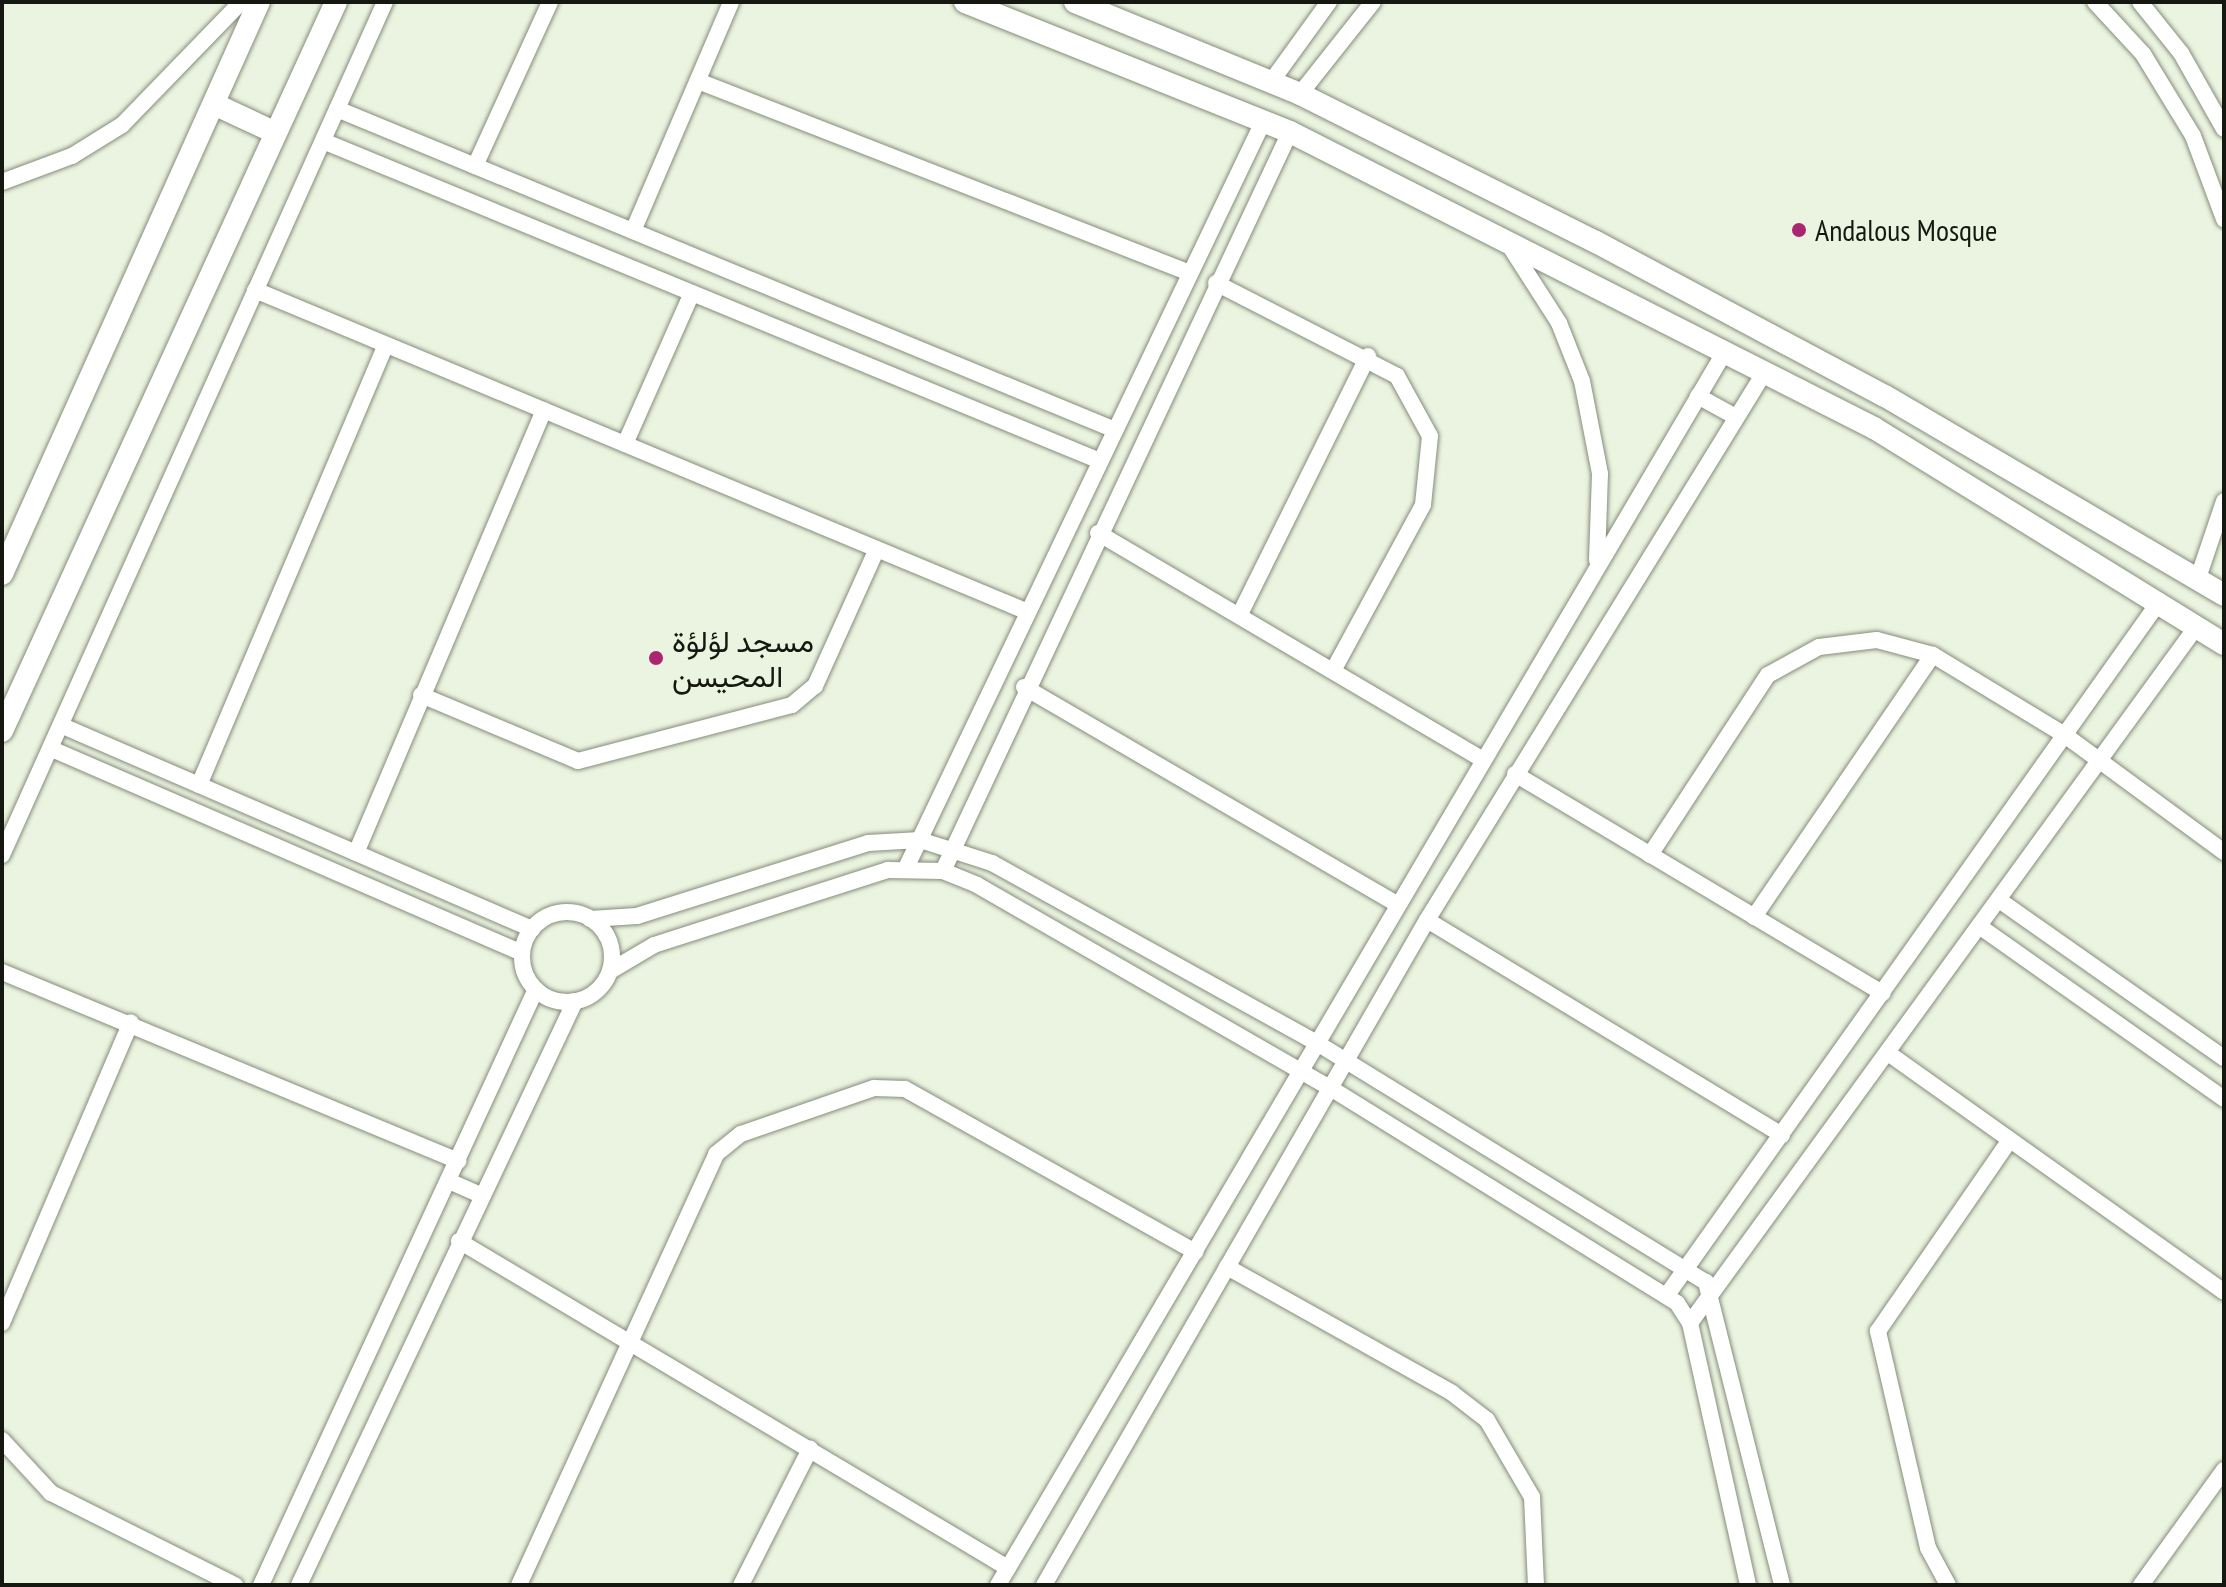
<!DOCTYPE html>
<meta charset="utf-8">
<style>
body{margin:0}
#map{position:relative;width:2226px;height:1587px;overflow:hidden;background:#ebf4e0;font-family:"PT Sans Narrow",Vazirmatn,sans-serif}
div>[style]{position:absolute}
.roads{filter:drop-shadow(0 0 2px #848d7a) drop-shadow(0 0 2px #848d7a)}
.minor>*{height:16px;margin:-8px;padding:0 8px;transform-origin:8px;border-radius:8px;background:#fff}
.minor>.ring{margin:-8px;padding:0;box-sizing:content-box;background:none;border:16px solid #fff;border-radius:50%}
.tertiary>*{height:22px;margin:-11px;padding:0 11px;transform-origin:11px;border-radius:11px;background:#fff}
.dots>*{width:22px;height:22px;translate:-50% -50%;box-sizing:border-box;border:4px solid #ebf4e0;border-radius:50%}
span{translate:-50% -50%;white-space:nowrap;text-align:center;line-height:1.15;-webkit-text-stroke:6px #ebf4e0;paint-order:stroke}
.poi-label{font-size:30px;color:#151811}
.left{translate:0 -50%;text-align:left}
.frame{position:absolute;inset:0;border:4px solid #151811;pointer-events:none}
</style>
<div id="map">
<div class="roads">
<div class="minor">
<div style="left:2095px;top:2px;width:71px;rotate:47.3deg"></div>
<div style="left:2143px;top:54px;width:96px;rotate:58.6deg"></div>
<div style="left:2193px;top:136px;width:89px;rotate:69.5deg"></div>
<div style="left:2140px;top:2px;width:65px;rotate:51.2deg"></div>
<div style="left:2181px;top:53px;width:87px;rotate:60.5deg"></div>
<div style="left:698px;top:81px;width:528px;rotate:21.32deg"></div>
<div style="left:1271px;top:82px;width:99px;rotate:-54.1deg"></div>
<div style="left:1300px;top:94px;width:117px;rotate:-51.6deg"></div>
<div style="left:337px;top:109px;width:842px;rotate:22.42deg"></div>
<div style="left:323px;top:141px;width:840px;rotate:22.38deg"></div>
<div style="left:475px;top:166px;width:180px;rotate:-65.4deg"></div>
<div style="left:2px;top:182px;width:75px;rotate:-20.4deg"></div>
<div style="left:72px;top:156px;width:59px;rotate:-31.8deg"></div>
<div style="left:122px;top:125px;width:171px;rotate:-45.9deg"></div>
<div style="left:633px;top:231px;width:249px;rotate:-66.8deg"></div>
<div style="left:1509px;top:245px;width:93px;rotate:57.3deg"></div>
<div style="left:1559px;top:323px;width:62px;rotate:68.4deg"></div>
<div style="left:1582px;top:381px;width:95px;rotate:79deg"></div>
<div style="left:1600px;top:474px;width:86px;rotate:92deg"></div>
<div style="left:1216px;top:283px;width:203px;rotate:27.2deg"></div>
<div style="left:1397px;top:376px;width:68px;rotate:61.2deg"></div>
<div style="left:1430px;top:436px;width:69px;rotate:95.8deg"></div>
<div style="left:1423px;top:505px;width:187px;rotate:118.5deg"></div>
<div style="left:255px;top:290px;width:837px;rotate:22.61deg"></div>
<div style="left:1698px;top:396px;width:43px;rotate:28.9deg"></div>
<div style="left:625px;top:444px;width:165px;rotate:-66.1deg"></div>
<div style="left:1098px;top:533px;width:445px;rotate:30.5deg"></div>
<div style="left:2198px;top:578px;width:81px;rotate:-71.3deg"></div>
<div style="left:1240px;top:614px;width:288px;rotate:-63.6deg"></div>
<div style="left:1024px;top:687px;width:433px;rotate:30.2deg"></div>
<div style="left:421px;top:695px;width:170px;rotate:22.8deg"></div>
<div style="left:578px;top:761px;width:221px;rotate:-14.7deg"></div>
<div style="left:792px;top:705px;width:30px;rotate:-40deg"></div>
<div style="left:815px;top:686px;width:150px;rotate:-65.7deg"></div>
<div style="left:65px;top:727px;width:509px;rotate:23.39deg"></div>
<div style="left:54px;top:750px;width:510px;rotate:23.45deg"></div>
<div style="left:1515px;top:774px;width:428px;rotate:30.8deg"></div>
<div style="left:199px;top:785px;width:478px;rotate:-67deg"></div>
<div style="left:356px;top:853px;width:481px;rotate:-67deg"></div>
<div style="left:2px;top:855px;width:935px;rotate:-65.82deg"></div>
<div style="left:1650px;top:855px;width:215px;rotate:-56.8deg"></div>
<div style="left:1768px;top:675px;width:58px;rotate:-28.8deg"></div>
<div style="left:1819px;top:647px;width:58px;rotate:-6.9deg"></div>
<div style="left:1877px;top:640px;width:58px;rotate:15deg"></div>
<div style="left:1933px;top:655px;width:156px;rotate:31.3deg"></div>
<div style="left:2066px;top:736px;width:196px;rotate:36.3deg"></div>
<div style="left:906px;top:868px;width:827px;rotate:-64.43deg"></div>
<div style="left:943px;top:871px;width:816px;rotate:-64.85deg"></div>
<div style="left:1999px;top:900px;width:275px;rotate:35.1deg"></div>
<div class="ring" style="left:522px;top:912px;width:74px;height:74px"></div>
<div style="left:1754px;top:917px;width:317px;rotate:-55.7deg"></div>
<div style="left:590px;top:919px;width:47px;rotate:-3.7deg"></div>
<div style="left:637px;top:916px;width:242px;rotate:-17.5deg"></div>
<div style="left:868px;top:843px;width:52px;rotate:-3.3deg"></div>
<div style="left:920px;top:840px;width:76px;rotate:17.7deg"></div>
<div style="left:992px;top:863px;width:372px;rotate:29deg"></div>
<div style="left:1317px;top:1043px;width:457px;rotate:31.6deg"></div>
<div style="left:1706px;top:1282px;width:312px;rotate:75.9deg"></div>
<div style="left:1427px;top:920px;width:415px;rotate:31.2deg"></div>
<div style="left:1979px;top:926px;width:300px;rotate:35.2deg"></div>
<div style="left:610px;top:971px;width:51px;rotate:-30.6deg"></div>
<div style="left:654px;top:945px;width:246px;rotate:-17.8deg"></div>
<div style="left:888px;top:870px;width:55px;rotate:1deg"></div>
<div style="left:943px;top:871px;width:37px;rotate:22deg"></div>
<div style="left:977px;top:885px;width:409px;rotate:29.9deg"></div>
<div style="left:1332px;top:1089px;width:406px;rotate:31.8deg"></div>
<div style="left:1677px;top:1303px;width:24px;rotate:57deg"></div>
<div style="left:1690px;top:1323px;width:268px;rotate:77.5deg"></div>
<div style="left:2px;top:972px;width:494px;rotate:22.5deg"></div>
<div style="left:1888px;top:1053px;width:412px;rotate:35.4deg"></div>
<div style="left:449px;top:1181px;width:35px;rotate:24deg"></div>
<div style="left:459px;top:1241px;width:639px;rotate:30.78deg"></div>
<div style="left:1227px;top:1267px;width:258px;rotate:29.2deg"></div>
<div style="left:1452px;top:1393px;width:44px;rotate:37.6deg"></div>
<div style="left:1487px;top:1420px;width:89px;rotate:59.7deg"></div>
<div style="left:1532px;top:1497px;width:88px;rotate:87.4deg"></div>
<div style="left:1667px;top:1295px;width:850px;rotate:-54.63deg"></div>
<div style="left:2px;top:1323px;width:327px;rotate:-66.8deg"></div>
<div style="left:1690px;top:1323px;width:862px;rotate:-53.97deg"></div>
<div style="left:2px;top:1440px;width:72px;rotate:47.2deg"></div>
<div style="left:51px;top:1493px;width:206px;rotate:26.6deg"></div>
<div style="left:261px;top:1585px;width:656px;rotate:-65.23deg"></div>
<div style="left:299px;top:1585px;width:646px;rotate:-64.7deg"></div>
<div style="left:519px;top:1585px;width:474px;rotate:-65.4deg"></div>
<div style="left:716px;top:1154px;width:32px;rotate:-39deg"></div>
<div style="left:741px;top:1134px;width:141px;rotate:-19.1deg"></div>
<div style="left:874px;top:1088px;width:31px;rotate:2deg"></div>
<div style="left:905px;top:1089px;width:333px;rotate:29.3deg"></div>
<div style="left:741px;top:1585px;width:153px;rotate:-63.1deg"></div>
<div style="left:998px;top:1585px;width:1430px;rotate:-59.49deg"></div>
<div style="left:1044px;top:1585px;width:767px;rotate:-60.06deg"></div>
<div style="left:1427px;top:920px;width:642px;rotate:-58.36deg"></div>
<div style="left:1948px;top:1585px;width:42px;rotate:-118.4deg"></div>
<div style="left:1928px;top:1548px;width:223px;rotate:-103deg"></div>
<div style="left:1878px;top:1331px;width:232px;rotate:-55.4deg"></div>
<div style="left:2141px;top:1585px;width:142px;rotate:-54.2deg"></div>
</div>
<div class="tertiary">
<div style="left:965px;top:2px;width:350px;rotate:21.8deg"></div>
<div style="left:1290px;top:132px;width:655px;rotate:26.88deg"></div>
<div style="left:1874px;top:428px;width:411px;rotate:31.7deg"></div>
<div style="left:1075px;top:2px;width:243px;rotate:22.2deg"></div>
<div style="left:1300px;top:94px;width:331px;rotate:26.6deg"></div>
<div style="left:1596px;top:242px;width:327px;rotate:28.1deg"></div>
<div style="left:1885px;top:396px;width:393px;rotate:30.4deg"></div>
<div style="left:214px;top:104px;width:68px;rotate:25.1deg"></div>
<div style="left:2px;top:574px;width:627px;rotate:-65.81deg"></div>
<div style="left:2px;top:731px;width:802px;rotate:-65.38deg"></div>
</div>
</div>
<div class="dots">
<div style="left:1799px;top:230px;background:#aa2670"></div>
<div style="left:656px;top:658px;background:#aa2670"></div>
</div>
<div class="poi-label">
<span class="left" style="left:1815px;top:230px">Andalous Mosque</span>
<span class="left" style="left:672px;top:658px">مسجد لؤلؤة<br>المحيسن</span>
</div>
<div class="frame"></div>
</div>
